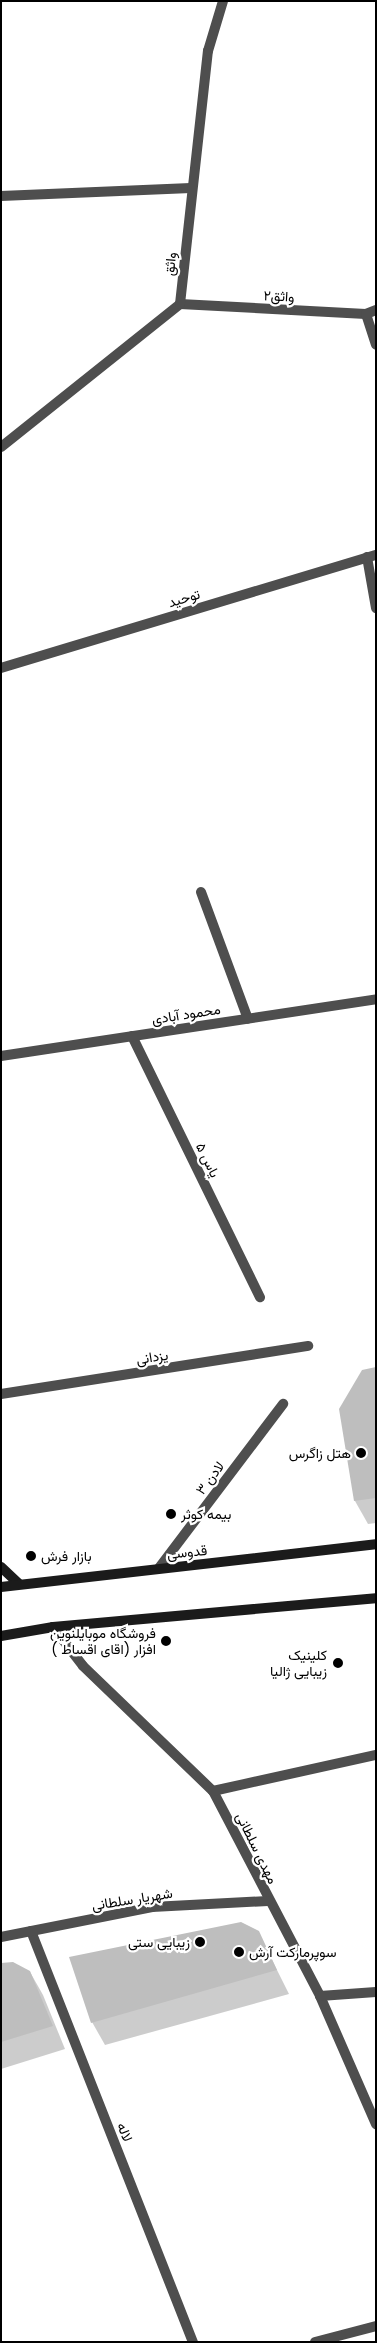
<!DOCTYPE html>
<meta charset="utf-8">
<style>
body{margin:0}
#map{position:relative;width:377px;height:2343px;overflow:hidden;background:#fff;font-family:Poppins,Vazirmatn,sans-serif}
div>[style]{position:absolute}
.shadow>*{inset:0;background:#0003}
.building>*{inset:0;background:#bebebe}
.street>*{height:10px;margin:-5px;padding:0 5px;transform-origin:5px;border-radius:5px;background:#4e4e4e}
.secondary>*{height:10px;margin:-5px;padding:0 5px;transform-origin:5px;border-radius:5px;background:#1b1b1b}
.dots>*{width:14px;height:14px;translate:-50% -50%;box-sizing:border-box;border:2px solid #fff;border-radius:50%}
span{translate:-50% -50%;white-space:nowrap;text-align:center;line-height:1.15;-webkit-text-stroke:4.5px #fff;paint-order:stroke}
.street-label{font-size:14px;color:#000}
.poi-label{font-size:14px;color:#000}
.right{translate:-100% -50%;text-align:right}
.left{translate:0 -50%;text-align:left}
.frame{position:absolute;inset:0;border:2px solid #000;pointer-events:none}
</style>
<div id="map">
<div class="shadow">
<div style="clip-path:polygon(376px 1369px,376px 1523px,368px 1524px,355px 1501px,340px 1409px)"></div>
<div style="clip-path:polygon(258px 1932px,289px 1994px,105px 2045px,92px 2022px)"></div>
<div style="clip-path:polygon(1px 1966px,30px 1972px,43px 1995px,65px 2049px,1px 2069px)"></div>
</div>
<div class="building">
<div style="clip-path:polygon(376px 1367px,376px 1498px,354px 1501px,339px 1409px,362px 1370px)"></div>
<div style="clip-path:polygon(241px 1922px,259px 1931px,277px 1970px,91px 2023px,69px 1957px)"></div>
<div style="clip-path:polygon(13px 1962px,30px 1971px,53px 2026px,1px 2042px,1px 1963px)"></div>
</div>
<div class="street">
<div style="left:1px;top:196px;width:190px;rotate:-2.4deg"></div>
<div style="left:180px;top:304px;width:186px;rotate:3.1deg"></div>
<div style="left:366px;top:314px;width:11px;rotate:-22deg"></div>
<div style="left:366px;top:314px;width:32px;rotate:72deg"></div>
<div style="left:1px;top:447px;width:229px;rotate:-38.6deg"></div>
<div style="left:180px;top:304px;width:255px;rotate:-83.7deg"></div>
<div style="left:208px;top:51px;width:52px;rotate:-73.3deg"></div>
<div style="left:367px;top:557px;width:52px;rotate:80deg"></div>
<div style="left:1px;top:668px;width:392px;rotate:-16.8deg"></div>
<div style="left:201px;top:892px;width:135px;rotate:69.7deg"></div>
<div style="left:132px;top:1036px;width:291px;rotate:63.9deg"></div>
<div style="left:1px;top:1056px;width:379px;rotate:-8.6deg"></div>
<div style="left:1px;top:1394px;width:311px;rotate:-8.9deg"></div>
<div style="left:159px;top:1568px;width:206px;rotate:-52.9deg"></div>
<div style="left:53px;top:1627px;width:49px;rotate:52.4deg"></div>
<div style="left:83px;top:1666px;width:180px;rotate:43.9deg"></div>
<div style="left:213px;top:1791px;width:231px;rotate:62.4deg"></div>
<div style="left:320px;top:1996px;width:140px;rotate:66.4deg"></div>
<div style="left:213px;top:1791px;width:167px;rotate:-12.5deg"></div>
<div style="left:31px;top:1931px;width:442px;rotate:68.5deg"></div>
<div style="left:1px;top:1937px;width:154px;rotate:-11.2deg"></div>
<div style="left:152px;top:1907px;width:116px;rotate:-3deg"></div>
<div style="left:320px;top:1996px;width:56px;rotate:-4.1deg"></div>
<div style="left:315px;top:2342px;width:63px;rotate:-14.7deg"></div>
</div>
<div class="secondary">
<div style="left:1px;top:1567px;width:25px;rotate:43deg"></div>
<div style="left:1px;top:1587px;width:377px;rotate:-6.5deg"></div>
<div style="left:1px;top:1636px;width:53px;rotate:-9.8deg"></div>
<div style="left:53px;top:1627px;width:324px;rotate:-5.1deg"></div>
</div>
<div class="dots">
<div style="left:361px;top:1453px;background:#000"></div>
<div style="left:171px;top:1514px;background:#000"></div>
<div style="left:31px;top:1556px;background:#000"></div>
<div style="left:166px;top:1641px;background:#000"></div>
<div style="left:338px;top:1663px;background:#000"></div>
<div style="left:200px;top:1942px;background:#000"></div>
<div style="left:239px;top:1952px;background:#000"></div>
</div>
<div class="street-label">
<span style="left:170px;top:264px;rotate:-85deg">واثق</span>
<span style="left:279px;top:296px;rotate:3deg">واثق۲</span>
<span style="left:184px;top:598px;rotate:-17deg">توحید</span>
<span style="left:186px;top:1014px;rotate:-9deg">محمود آبادی</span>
<span style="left:208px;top:1160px;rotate:64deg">یاس ۵</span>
<span style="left:152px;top:1357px;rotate:-9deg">یزدانی</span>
<span style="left:210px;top:1478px;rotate:-53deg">لادن ۳</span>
<span style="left:187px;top:1552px;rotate:-6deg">قدوسی</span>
<span style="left:257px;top:1848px;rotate:64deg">مهدی سلطانی</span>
<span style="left:132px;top:1899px;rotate:-9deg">شهریار سلطانی</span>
<span style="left:125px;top:2132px;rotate:68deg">لاله</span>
</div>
<div class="poi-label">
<span class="right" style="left:351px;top:1453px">هتل زاگرس</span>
<span class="left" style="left:181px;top:1514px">بیمه کوثر</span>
<span class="left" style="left:41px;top:1556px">بازار فرش</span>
<span class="right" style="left:156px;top:1641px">فروشگاه موبایلنوین<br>افزار (اقای اقساط )</span>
<span class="right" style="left:327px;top:1663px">کلینیک<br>زیبایی ژالیا</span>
<span class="right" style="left:190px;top:1942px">زیبایی ستی</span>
<span class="left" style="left:249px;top:1952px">سوپرمارکت آرش</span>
</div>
<div class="frame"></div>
</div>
